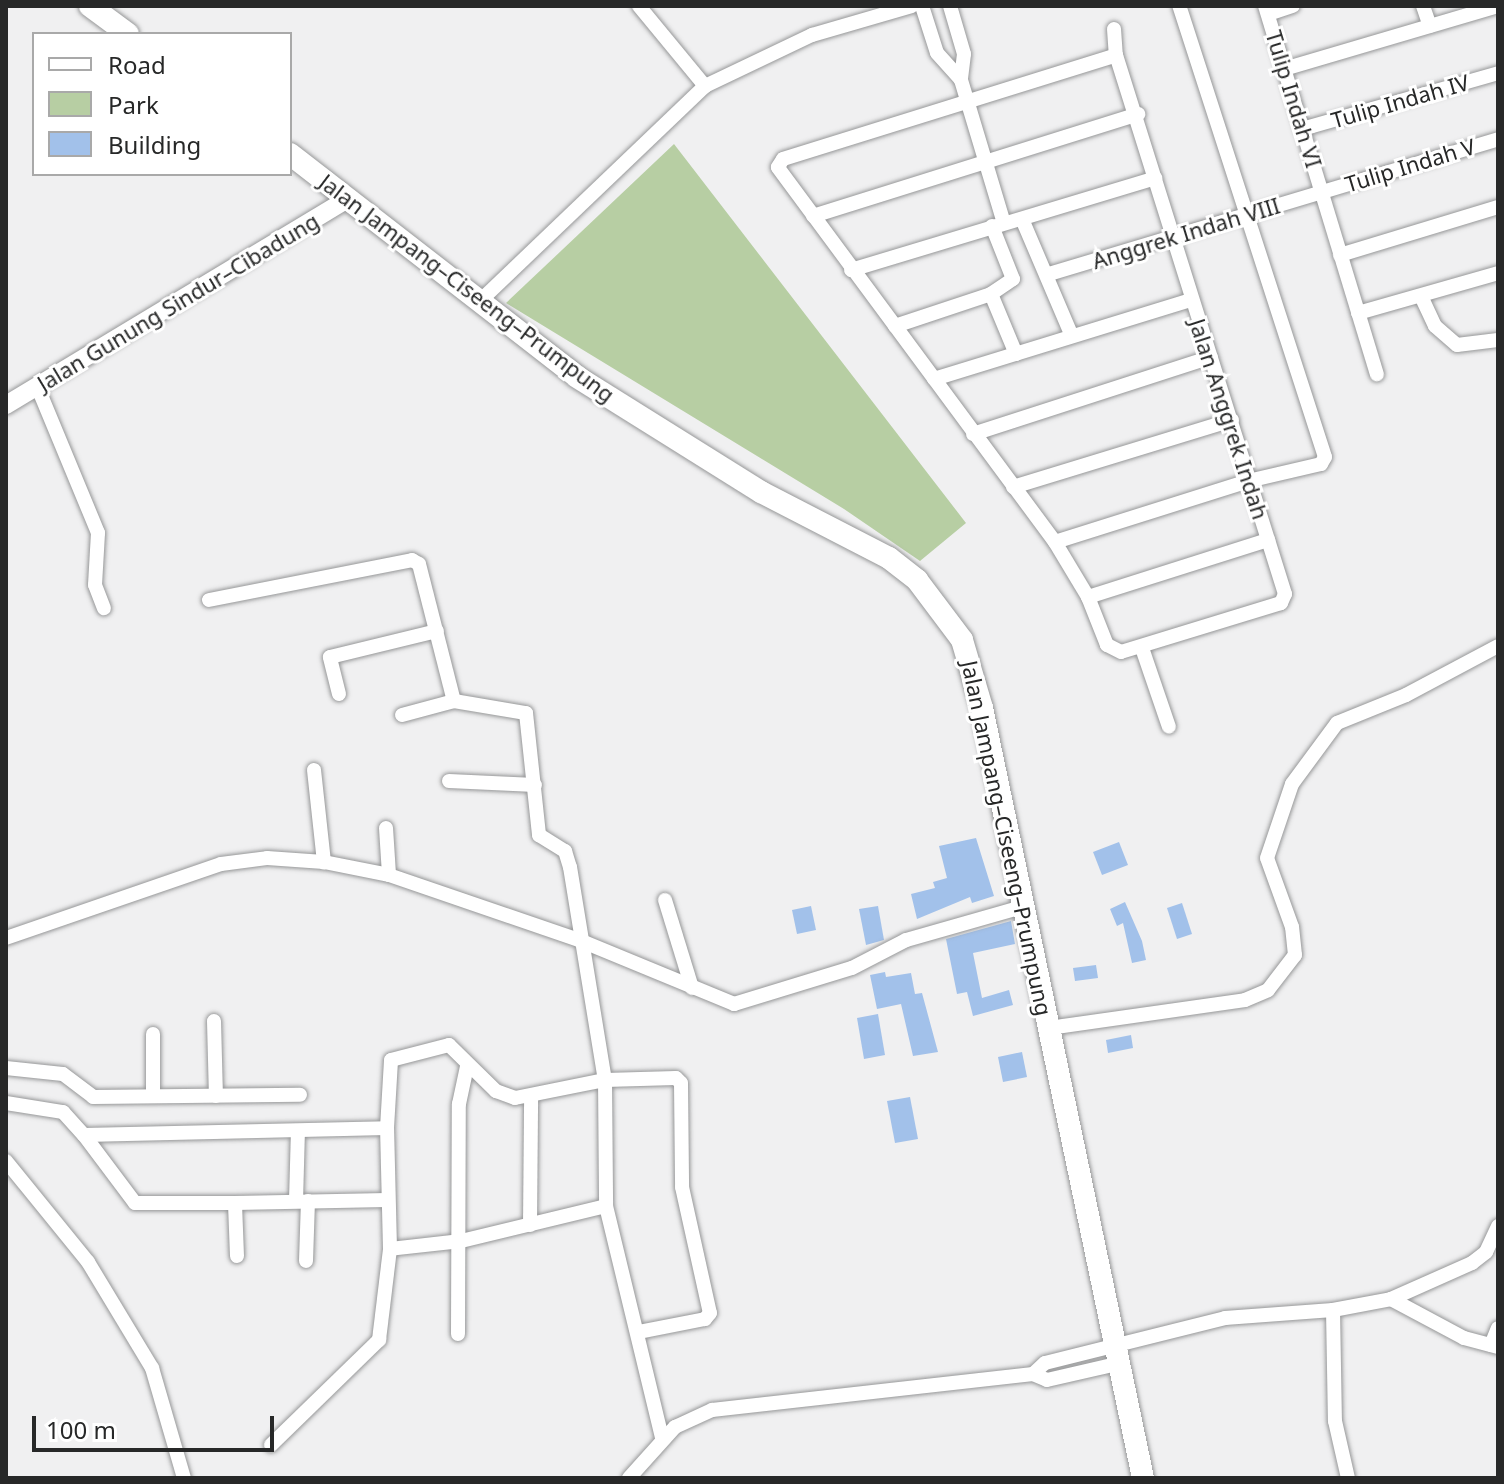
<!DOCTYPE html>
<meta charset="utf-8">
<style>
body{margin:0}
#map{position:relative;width:1504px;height:1484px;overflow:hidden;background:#f0f0f1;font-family:"Noto Sans",sans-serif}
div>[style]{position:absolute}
.green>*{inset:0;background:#b7cea3}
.building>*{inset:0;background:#a2c1ea}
.roads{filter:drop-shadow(0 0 2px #969798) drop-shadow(0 0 2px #969798)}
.street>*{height:14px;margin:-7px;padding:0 7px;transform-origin:7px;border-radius:7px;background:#fff}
.secondary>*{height:18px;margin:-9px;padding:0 9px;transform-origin:9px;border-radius:9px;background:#fff}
.primary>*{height:22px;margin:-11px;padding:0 11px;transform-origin:11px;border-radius:11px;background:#fff}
span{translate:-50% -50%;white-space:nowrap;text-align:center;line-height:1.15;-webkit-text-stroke:6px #fff;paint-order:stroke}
.street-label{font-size:22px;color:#272828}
.frame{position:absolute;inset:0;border:8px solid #272828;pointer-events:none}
.legend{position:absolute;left:32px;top:32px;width:260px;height:144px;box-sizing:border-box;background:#fff;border:2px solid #a9a9a9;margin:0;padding:10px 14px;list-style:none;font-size:24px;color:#272828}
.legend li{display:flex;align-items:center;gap:16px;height:40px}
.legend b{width:40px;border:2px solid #a9a9a9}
.scale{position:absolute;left:32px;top:1416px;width:242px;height:36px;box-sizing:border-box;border:4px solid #272828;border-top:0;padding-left:10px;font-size:24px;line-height:28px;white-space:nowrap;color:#272828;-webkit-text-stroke:6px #fff;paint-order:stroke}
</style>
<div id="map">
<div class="green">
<div style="clip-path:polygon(674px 144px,966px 523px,920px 561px,844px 509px,506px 303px)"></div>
</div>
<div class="building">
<div style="clip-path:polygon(976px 838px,994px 896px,972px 903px,970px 897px,917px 919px,911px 894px,935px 888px,933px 882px,947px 878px,939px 846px)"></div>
<div style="clip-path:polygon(1119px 842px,1128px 865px,1102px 875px,1093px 852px)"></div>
<div style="clip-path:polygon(1125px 902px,1142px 941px,1146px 960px,1132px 963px,1123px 923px,1117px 926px,1110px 909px)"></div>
<div style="clip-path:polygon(1182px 903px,1192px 934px,1177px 939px,1167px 908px)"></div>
<div style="clip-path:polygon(811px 906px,816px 930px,797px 934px,792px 910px)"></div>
<div style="clip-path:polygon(878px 906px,884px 940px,866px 945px,859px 909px)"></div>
<div style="clip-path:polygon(1011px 921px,1015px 944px,973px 953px,982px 998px,1009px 990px,1013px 1005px,973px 1016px,967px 992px,957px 994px,946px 939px)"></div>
<div style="clip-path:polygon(1096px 965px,1098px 978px,1075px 981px,1073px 968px)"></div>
<div style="clip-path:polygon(885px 972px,886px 977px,911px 973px,915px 994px,922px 993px,938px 1052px,913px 1056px,901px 1004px,877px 1009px,870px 975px)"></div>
<div style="clip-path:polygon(878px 1014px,885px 1055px,864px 1059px,857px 1018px)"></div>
<div style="clip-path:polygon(1131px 1035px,1133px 1048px,1108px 1053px,1106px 1040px)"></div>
<div style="clip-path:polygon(1022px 1052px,1027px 1077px,1003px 1082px,998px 1057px)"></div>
<div style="clip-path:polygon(910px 1097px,918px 1139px,895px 1143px,887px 1101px)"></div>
</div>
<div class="roads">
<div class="street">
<div style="left:639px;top:6px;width:104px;rotate:50.5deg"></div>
<div style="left:922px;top:6px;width:49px;rotate:72.3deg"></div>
<div style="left:937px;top:53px;width:36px;rotate:48deg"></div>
<div style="left:950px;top:6px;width:50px;rotate:73.7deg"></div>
<div style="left:964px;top:54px;width:26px;rotate:97deg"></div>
<div style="left:961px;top:80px;width:149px;rotate:73.3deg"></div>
<div style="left:1265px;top:6px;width:385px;rotate:73.1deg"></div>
<div style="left:1423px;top:6px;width:21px;rotate:71deg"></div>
<div style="left:1268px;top:14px;width:26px;rotate:-18deg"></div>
<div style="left:1114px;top:29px;width:26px;rotate:86deg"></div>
<div style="left:1116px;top:55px;width:565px;rotate:72.59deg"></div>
<div style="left:1285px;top:594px;width:10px;rotate:114deg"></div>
<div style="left:1281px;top:603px;width:167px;rotate:163deg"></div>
<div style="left:1121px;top:652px;width:16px;rotate:-153deg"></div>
<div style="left:1107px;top:645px;width:52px;rotate:-111.6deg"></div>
<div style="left:1088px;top:597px;width:64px;rotate:-121deg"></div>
<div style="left:1055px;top:542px;width:466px;rotate:-126.5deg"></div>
<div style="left:778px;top:167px;width:9px;rotate:-58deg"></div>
<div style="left:783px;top:159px;width:349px;rotate:-17.3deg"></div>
<div style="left:1284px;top:69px;width:223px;rotate:-16.4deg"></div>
<div style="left:1302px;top:129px;width:204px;rotate:-15.9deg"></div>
<div style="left:813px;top:216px;width:341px;rotate:-17.4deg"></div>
<div style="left:1022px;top:219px;width:125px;rotate:66.9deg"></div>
<div style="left:992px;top:226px;width:57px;rotate:68.4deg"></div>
<div style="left:1013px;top:279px;width:27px;rotate:146deg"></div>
<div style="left:991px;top:294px;width:65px;rotate:67.4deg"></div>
<div style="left:1340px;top:255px;width:165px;rotate:-16.9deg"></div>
<div style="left:851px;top:270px;width:318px;rotate:-16.8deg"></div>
<div style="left:1049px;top:274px;width:469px;rotate:-16.7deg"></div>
<div style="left:1421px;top:296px;width:33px;rotate:65deg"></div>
<div style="left:1435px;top:326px;width:29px;rotate:41deg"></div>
<div style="left:1457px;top:345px;width:41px;rotate:-7deg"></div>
<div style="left:479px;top:302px;width:313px;rotate:-43.7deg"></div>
<div style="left:705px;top:86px;width:119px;rotate:-25.5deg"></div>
<div style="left:812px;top:35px;width:104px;rotate:-16.2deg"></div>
<div style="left:1358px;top:313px;width:146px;rotate:-15.9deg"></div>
<div style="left:895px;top:326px;width:101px;rotate:-18.4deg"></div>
<div style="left:934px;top:379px;width:269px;rotate:-17.1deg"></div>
<div style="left:38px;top:388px;width:157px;rotate:67.5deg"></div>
<div style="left:98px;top:533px;width:52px;rotate:93.3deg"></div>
<div style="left:95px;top:585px;width:25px;rotate:69deg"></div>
<div style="left:973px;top:434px;width:250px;rotate:-17.9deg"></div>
<div style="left:1013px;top:487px;width:229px;rotate:-17deg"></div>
<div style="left:1055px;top:542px;width:202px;rotate:-17.5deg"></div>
<div style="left:1248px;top:481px;width:75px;rotate:-13.1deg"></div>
<div style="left:1321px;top:464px;width:8px;rotate:-60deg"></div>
<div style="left:1325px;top:457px;width:474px;rotate:-107.9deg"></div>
<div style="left:1088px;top:597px;width:189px;rotate:-17.6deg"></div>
<div style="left:209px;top:600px;width:207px;rotate:-11.1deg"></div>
<div style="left:412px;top:560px;width:8px;rotate:30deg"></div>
<div style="left:419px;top:564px;width:141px;rotate:75.7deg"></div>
<div style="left:454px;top:701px;width:73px;rotate:9.5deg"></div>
<div style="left:526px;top:713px;width:123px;rotate:83.9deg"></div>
<div style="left:539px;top:835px;width:31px;rotate:32deg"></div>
<div style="left:565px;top:851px;width:17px;rotate:73deg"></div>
<div style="left:570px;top:867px;width:216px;rotate:80.7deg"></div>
<div style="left:605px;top:1080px;width:126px;rotate:89.5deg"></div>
<div style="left:606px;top:1206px;width:239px;rotate:76.4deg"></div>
<div style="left:1142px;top:648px;width:83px;rotate:71.1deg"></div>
<div style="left:339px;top:694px;width:38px;rotate:-104deg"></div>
<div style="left:330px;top:657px;width:110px;rotate:-13.7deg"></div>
<div style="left:402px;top:715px;width:54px;rotate:-15.1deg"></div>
<div style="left:314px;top:770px;width:93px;rotate:83.8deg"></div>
<div style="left:449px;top:781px;width:86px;rotate:2.7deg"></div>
<div style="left:386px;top:828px;width:47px;rotate:86.3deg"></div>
<div style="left:665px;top:900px;width:92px;rotate:72.9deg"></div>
<div style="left:6px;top:938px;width:227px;rotate:-19deg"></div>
<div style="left:221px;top:864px;width:46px;rotate:-7.4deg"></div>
<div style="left:267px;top:858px;width:57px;rotate:4deg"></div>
<div style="left:324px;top:862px;width:66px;rotate:11.3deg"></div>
<div style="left:389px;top:875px;width:201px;rotate:18.9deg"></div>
<div style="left:579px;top:940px;width:168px;rotate:22.4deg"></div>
<div style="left:734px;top:1004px;width:123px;rotate:-17deg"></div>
<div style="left:852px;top:968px;width:61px;rotate:-27.4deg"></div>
<div style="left:906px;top:940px;width:121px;rotate:-15.9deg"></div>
<div style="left:214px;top:1021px;width:75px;rotate:88.5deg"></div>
<div style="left:1049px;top:1028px;width:198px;rotate:-8.1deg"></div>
<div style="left:1245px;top:1000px;width:25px;rotate:-23deg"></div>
<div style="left:1268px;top:990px;width:44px;rotate:-52.4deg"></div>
<div style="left:1295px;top:955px;width:28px;rotate:-96deg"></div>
<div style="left:1292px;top:927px;width:73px;rotate:-109.9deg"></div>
<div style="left:1267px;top:858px;width:78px;rotate:-71.3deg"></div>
<div style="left:1292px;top:784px;width:76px;rotate:-53.6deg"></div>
<div style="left:1337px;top:723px;width:74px;rotate:-22.1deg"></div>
<div style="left:1406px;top:695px;width:104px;rotate:-28deg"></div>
<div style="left:153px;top:1034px;width:62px;rotate:90deg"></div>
<div style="left:6px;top:1068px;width:57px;rotate:6deg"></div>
<div style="left:63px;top:1074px;width:38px;rotate:37deg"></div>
<div style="left:93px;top:1097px;width:207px;rotate:-0.6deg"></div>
<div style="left:6px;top:1103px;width:58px;rotate:9deg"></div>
<div style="left:63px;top:1112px;width:31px;rotate:48deg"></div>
<div style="left:6px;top:1161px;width:130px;rotate:50.9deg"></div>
<div style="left:88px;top:1262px;width:124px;rotate:58.9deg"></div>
<div style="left:152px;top:1368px;width:115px;rotate:73.8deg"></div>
<div style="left:296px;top:1201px;width:70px;rotate:-88.4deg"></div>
<div style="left:235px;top:1203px;width:100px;rotate:180deg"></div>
<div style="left:135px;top:1203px;width:85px;rotate:-126.9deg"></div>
<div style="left:84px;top:1135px;width:303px;rotate:-1.3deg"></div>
<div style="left:606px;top:1206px;width:149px;rotate:166.4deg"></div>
<div style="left:461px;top:1241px;width:71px;rotate:173.6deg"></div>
<div style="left:390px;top:1249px;width:121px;rotate:-91.4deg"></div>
<div style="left:387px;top:1128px;width:68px;rotate:-86.6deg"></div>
<div style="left:391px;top:1060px;width:60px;rotate:-14.5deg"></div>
<div style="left:449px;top:1045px;width:66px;rotate:44.4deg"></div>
<div style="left:496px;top:1091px;width:20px;rotate:20deg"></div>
<div style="left:515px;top:1098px;width:92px;rotate:-11.3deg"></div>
<div style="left:605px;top:1080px;width:71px;rotate:-1.6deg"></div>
<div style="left:676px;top:1078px;width:7px;rotate:45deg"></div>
<div style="left:681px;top:1083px;width:104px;rotate:89.4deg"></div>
<div style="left:682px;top:1187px;width:129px;rotate:77.5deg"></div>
<div style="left:710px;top:1313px;width:8px;rotate:130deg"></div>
<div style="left:705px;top:1319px;width:67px;rotate:168.9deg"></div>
<div style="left:530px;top:1225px;width:127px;rotate:-89.5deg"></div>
<div style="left:237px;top:1256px;width:53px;rotate:-92.2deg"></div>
<div style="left:235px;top:1203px;width:152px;rotate:-1.1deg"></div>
<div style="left:306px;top:1261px;width:60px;rotate:-88.1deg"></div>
<div style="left:1391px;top:1299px;width:83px;rotate:28.1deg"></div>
<div style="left:1464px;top:1338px;width:35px;rotate:15deg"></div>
<div style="left:1333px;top:1310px;width:111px;rotate:89deg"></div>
<div style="left:1335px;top:1421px;width:58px;rotate:77.2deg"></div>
<div style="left:458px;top:1334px;width:230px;rotate:-89.8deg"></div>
<div style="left:459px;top:1104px;width:40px;rotate:-78deg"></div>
<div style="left:1491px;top:1345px;width:18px;rotate:-68deg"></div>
<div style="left:1033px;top:1374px;width:16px;rotate:-43deg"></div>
<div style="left:1045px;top:1363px;width:186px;rotate:-14deg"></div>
<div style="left:1225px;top:1318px;width:108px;rotate:-4.2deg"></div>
<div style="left:1333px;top:1310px;width:59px;rotate:-10.7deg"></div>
<div style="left:1391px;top:1299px;width:89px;rotate:-24deg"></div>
<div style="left:1472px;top:1263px;width:18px;rotate:-38deg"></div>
<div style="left:1486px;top:1252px;width:29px;rotate:-65deg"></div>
<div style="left:271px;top:1445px;width:151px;rotate:-44.2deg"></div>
<div style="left:379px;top:1340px;width:92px;rotate:-83.1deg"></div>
<div style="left:629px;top:1478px;width:69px;rotate:-48deg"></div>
<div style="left:675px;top:1427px;width:41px;rotate:-24.7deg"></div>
<div style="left:712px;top:1410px;width:323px;rotate:-6.4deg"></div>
<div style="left:1033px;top:1374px;width:15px;rotate:23deg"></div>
<div style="left:1047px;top:1380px;width:72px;rotate:-12.9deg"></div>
</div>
<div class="secondary">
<div style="left:6px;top:405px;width:401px;rotate:-31.1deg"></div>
</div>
<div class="primary">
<div style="left:90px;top:6px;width:47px;rotate:36.4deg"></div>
<div style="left:290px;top:154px;width:363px;rotate:37.8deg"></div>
<div style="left:577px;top:377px;width:217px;rotate:32deg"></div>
<div style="left:761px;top:492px;width:144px;rotate:27.3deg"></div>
<div style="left:889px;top:558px;width:36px;rotate:38deg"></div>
<div style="left:917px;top:580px;width:75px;rotate:53.1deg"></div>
<div style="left:962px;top:640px;width:71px;rotate:73.6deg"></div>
<div style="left:982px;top:708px;width:787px;rotate:78.19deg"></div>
</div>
</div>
<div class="street-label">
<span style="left:1294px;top:99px;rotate:73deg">Tulip Indah VI</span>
<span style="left:1400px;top:101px;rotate:-16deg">Tulip Indah IV</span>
<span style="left:1410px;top:165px;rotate:-17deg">Tulip Indah V</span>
<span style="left:1186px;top:233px;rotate:-17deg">Anggrek Indah VIII</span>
<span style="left:467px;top:288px;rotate:37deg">Jalan Jampang–Ciseeng–Prumpung</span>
<span style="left:178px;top:302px;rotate:-31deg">Jalan Gunung Sindur–Cibadung</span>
<span style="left:1229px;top:419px;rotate:72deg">Jalan Anggrek Indah</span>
<span style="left:1007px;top:838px;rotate:78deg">Jalan Jampang–Ciseeng–Prumpung</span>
</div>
<div class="frame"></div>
<ul class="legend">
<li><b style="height:10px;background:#fff"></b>Road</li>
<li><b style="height:22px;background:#b7cea3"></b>Park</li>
<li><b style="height:22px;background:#a2c1ea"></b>Building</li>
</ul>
<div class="scale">100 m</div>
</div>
